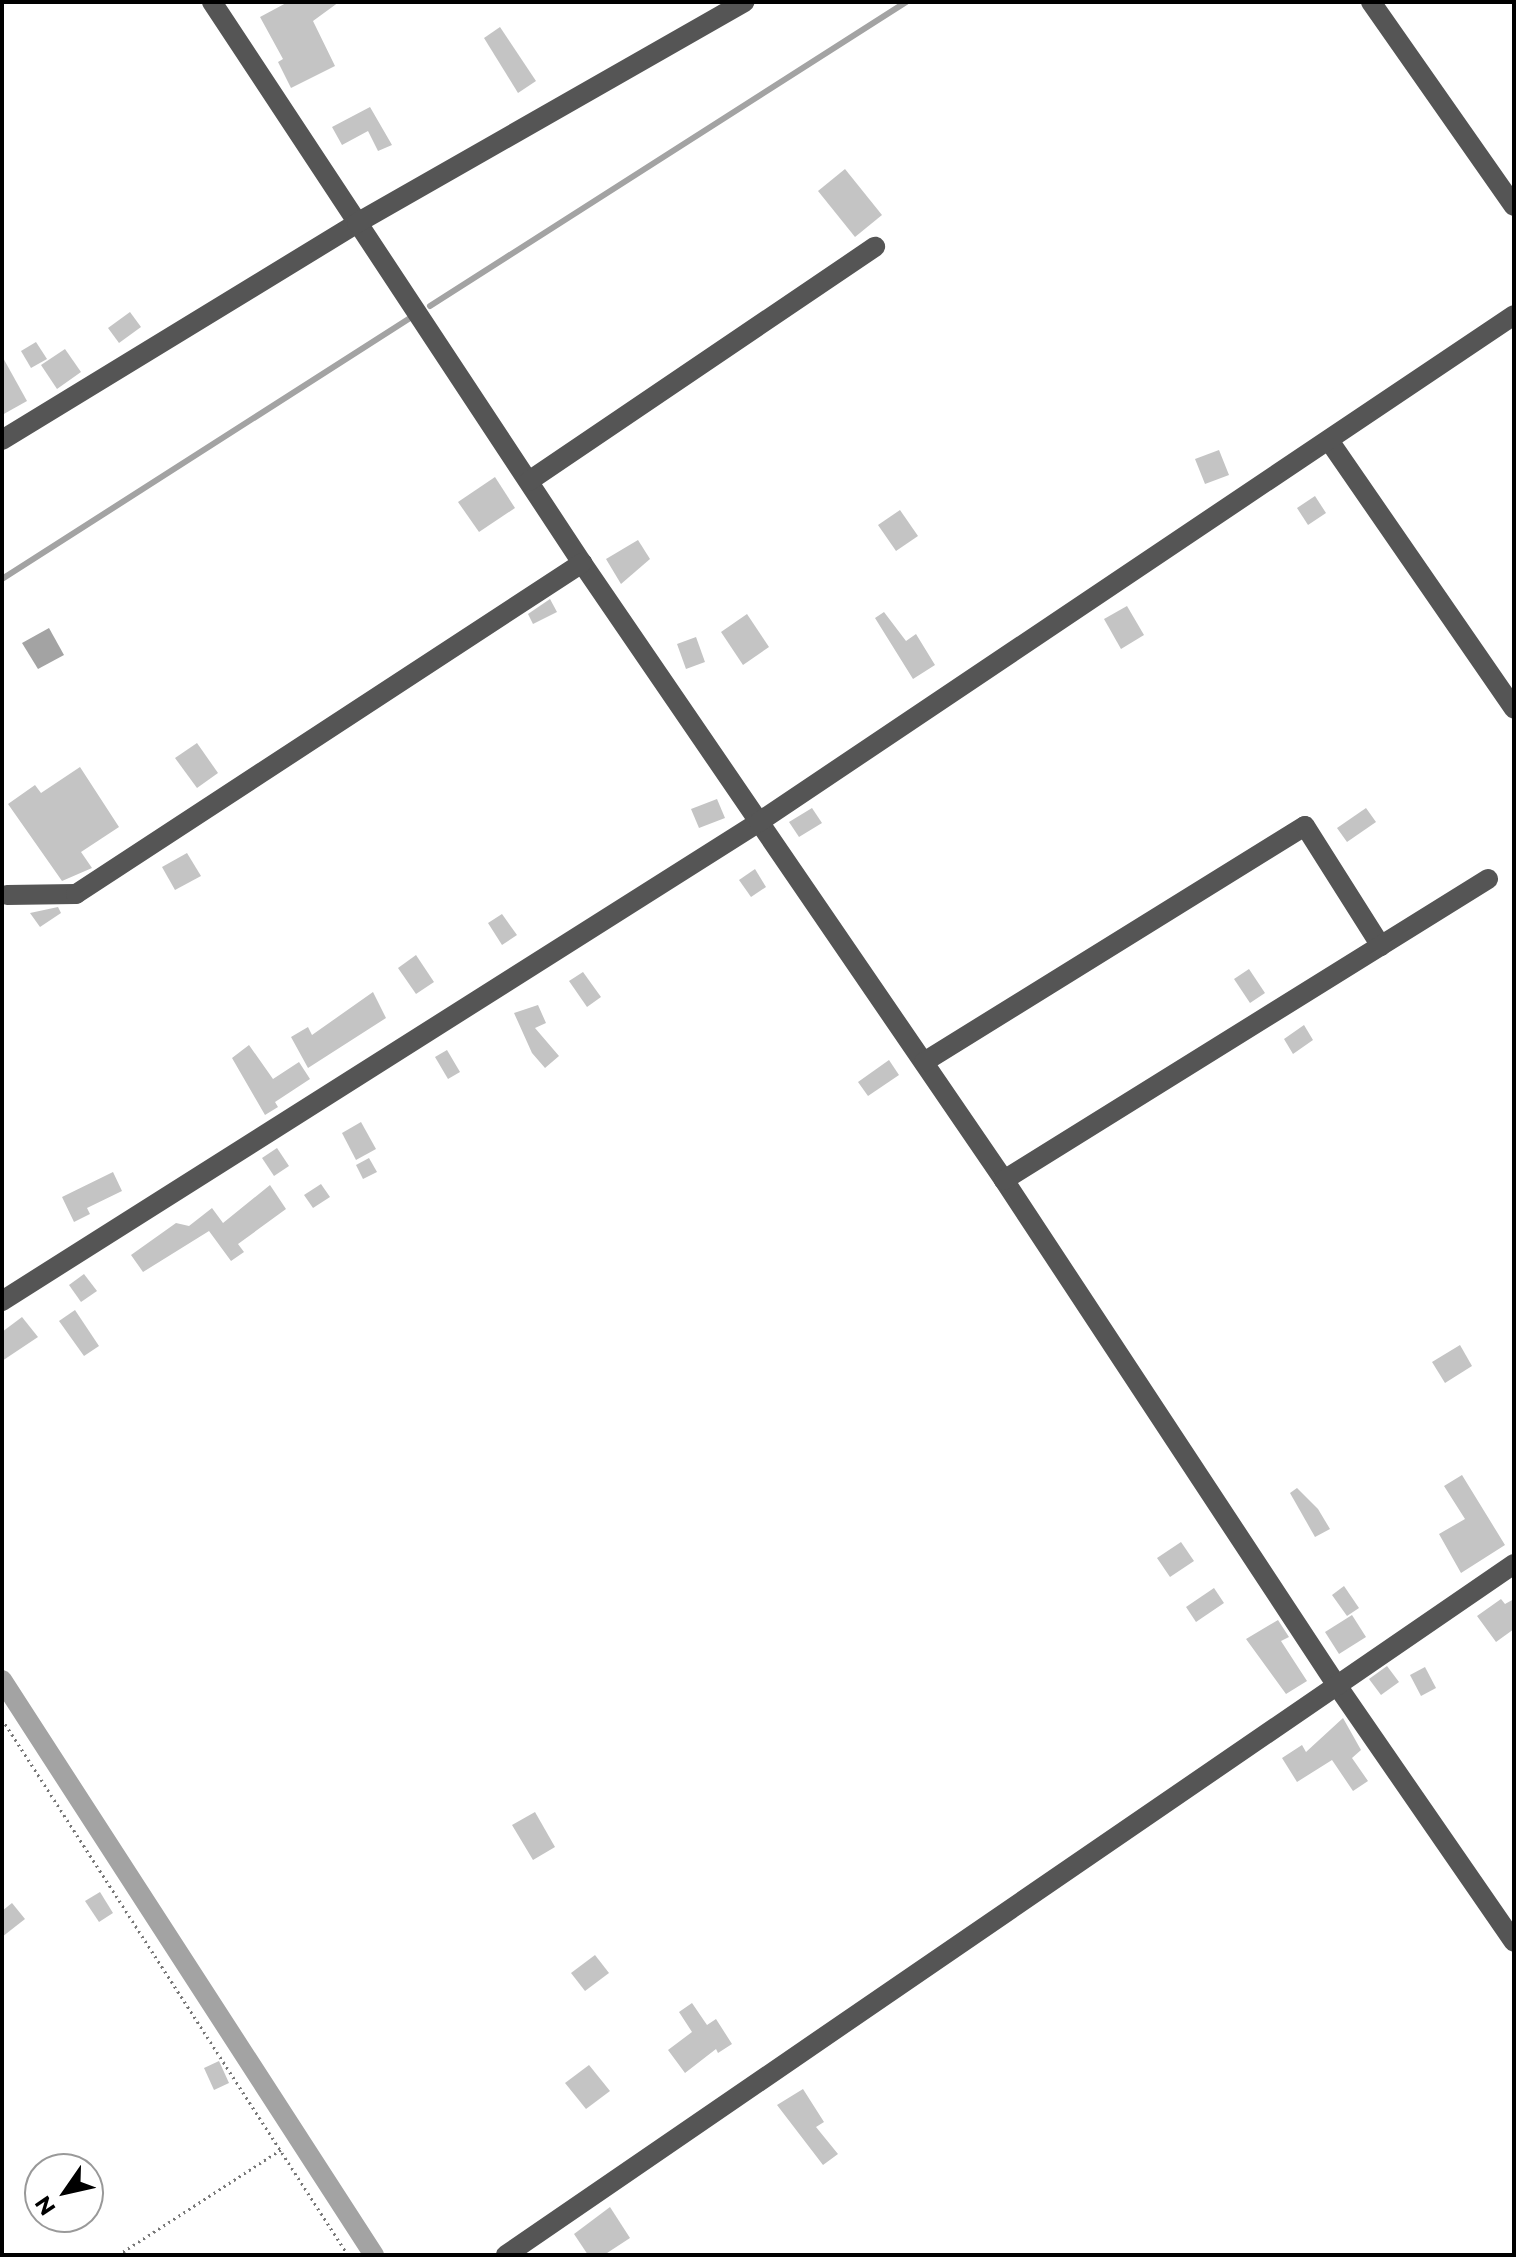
<!DOCTYPE html>
<style>
body{margin:0}
#map{position:relative;width:1516px;height:2257px;overflow:hidden;background:#fff;font-family:Montserrat,sans-serif}
div>[style]{position:absolute}
.water>*{inset:0;background:#a3a3a3}
.stream>*{height:6px;margin:-3px;padding:0 3px;transform-origin:3px;border-radius:3px;background:#a3a3a3}
.canal>*{height:20px;margin:-10px;padding:0 10px;transform-origin:10px;border-radius:10px;background:#a3a3a3}
.building>*{inset:0;background:#c4c4c4}
.path>*{height:3px;margin-top:-1.5px;transform-origin:0;background:repeating-linear-gradient(90deg,#777 0 2px,transparent 0 6px)}
.minor>*{height:20px;margin:-10px;padding:0 10px;transform-origin:10px;border-radius:10px;background:#555}
span{translate:-50% -50%;white-space:nowrap;text-align:center;line-height:1.15;-webkit-text-stroke:7px #fff;paint-order:stroke}
.frame{position:absolute;inset:0;border:4px solid #000;pointer-events:none}
.north{position:absolute;left:24px;top:2153px;width:80px;height:80px;box-sizing:border-box;background:#fff;border:2px solid #999;border-radius:50%;rotate:236deg;font-size:22px;font-weight:700;line-height:32px;text-align:center;color:#000}
.north::after{content:'';display:block;margin:auto;width:28px;height:36px;background:#000;clip-path:polygon(50% 0,100% 100%,50% 72%,0 100%)}
</style>
<div id="map">
<div class="water">
<div style="clip-path:polygon(49px 628px,64px 655px,38px 669px,22px 643px)"></div>
</div>
<div class="stream">
<div style="left:430px;top:306px;width:565px;rotate:-32.56deg"></div>
<div style="left:2px;top:579px;width:483px;rotate:-32.6deg"></div>
</div>
<div class="canal">
<div style="left:2px;top:1680px;width:685px;rotate:57.1deg"></div>
</div>
<div class="building">
<div style="clip-path:polygon(288px 2px,339px 2px,313px 21px,335px 66px,291px 88px,278px 62px,283px 59px,260px 17px)"></div>
<div style="clip-path:polygon(500px 27px,536px 81px,518px 93px,484px 38px)"></div>
<div style="clip-path:polygon(370px 107px,392px 145px,378px 151px,368px 131px,342px 145px,332px 127px)"></div>
<div style="clip-path:polygon(845px 169px,882px 215px,855px 237px,818px 191px)"></div>
<div style="clip-path:polygon(130px 312px,141px 327px,119px 343px,108px 328px)"></div>
<div style="clip-path:polygon(36px 342px,47px 359px,31px 368px,21px 351px)"></div>
<div style="clip-path:polygon(65px 349px,81px 372px,57px 389px,41px 365px)"></div>
<div style="clip-path:polygon(2px 356px,27px 401px,2px 415px)"></div>
<div style="clip-path:polygon(1219px 450px,1229px 475px,1205px 484px,1195px 459px)"></div>
<div style="clip-path:polygon(495px 477px,515px 508px,479px 532px,458px 502px)"></div>
<div style="clip-path:polygon(1315px 496px,1326px 513px,1308px 525px,1297px 508px)"></div>
<div style="clip-path:polygon(900px 510px,918px 536px,896px 551px,878px 525px)"></div>
<div style="clip-path:polygon(638px 540px,650px 559px,621px 584px,606px 559px)"></div>
<div style="clip-path:polygon(550px 599px,557px 612px,533px 624px,528px 614px)"></div>
<div style="clip-path:polygon(1127px 606px,1144px 635px,1121px 649px,1104px 619px)"></div>
<div style="clip-path:polygon(884px 612px,906px 641px,916px 634px,935px 665px,913px 679px,875px 618px)"></div>
<div style="clip-path:polygon(747px 614px,769px 647px,743px 665px,721px 632px)"></div>
<div style="clip-path:polygon(696px 637px,705px 662px,686px 669px,677px 644px)"></div>
<div style="clip-path:polygon(197px 743px,218px 773px,197px 788px,175px 758px)"></div>
<div style="clip-path:polygon(80px 767px,119px 827px,81px 852px,92px 868px,62px 881px,8px 804px,35px 785px,41px 793px)"></div>
<div style="clip-path:polygon(717px 799px,725px 818px,699px 828px,691px 809px)"></div>
<div style="clip-path:polygon(812px 808px,822px 823px,799px 837px,789px 822px)"></div>
<div style="clip-path:polygon(1366px 808px,1376px 822px,1347px 842px,1337px 828px)"></div>
<div style="clip-path:polygon(187px 853px,201px 876px,175px 890px,162px 867px)"></div>
<div style="clip-path:polygon(755px 869px,766px 887px,751px 897px,739px 880px)"></div>
<div style="clip-path:polygon(58px 907px,61px 913px,40px 927px,30px 913px)"></div>
<div style="clip-path:polygon(502px 914px,517px 935px,502px 945px,488px 923px)"></div>
<div style="clip-path:polygon(416px 955px,434px 982px,416px 994px,398px 968px)"></div>
<div style="clip-path:polygon(1249px 969px,1265px 993px,1250px 1003px,1234px 979px)"></div>
<div style="clip-path:polygon(583px 972px,601px 997px,587px 1007px,569px 981px)"></div>
<div style="clip-path:polygon(373px 992px,386px 1018px,308px 1068px,291px 1037px,308px 1027px,312px 1035px)"></div>
<div style="clip-path:polygon(538px 1005px,546px 1023px,535px 1028px,559px 1056px,545px 1068px,532px 1053px,514px 1013px)"></div>
<div style="clip-path:polygon(1304px 1025px,1313px 1040px,1293px 1054px,1284px 1039px)"></div>
<div style="clip-path:polygon(249px 1045px,273px 1079px,299px 1062px,310px 1079px,275px 1102px,278px 1107px,265px 1115px,232px 1058px)"></div>
<div style="clip-path:polygon(447px 1050px,460px 1072px,448px 1079px,435px 1057px)"></div>
<div style="clip-path:polygon(889px 1060px,899px 1075px,868px 1096px,858px 1082px)"></div>
<div style="clip-path:polygon(361px 1122px,376px 1149px,356px 1160px,342px 1133px)"></div>
<div style="clip-path:polygon(277px 1148px,289px 1166px,274px 1176px,262px 1158px)"></div>
<div style="clip-path:polygon(369px 1158px,377px 1172px,363px 1179px,356px 1165px)"></div>
<div style="clip-path:polygon(113px 1172px,122px 1191px,87px 1208px,90px 1214px,74px 1222px,62px 1197px)"></div>
<div style="clip-path:polygon(321px 1184px,330px 1197px,313px 1208px,304px 1195px)"></div>
<div style="clip-path:polygon(270px 1185px,286px 1209px,238px 1244px,244px 1252px,231px 1261px,209px 1231px,143px 1272px,131px 1255px,176px 1223px,189px 1226px,212px 1208px,223px 1223px)"></div>
<div style="clip-path:polygon(84px 1274px,97px 1291px,81px 1302px,69px 1285px)"></div>
<div style="clip-path:polygon(75px 1310px,99px 1346px,84px 1356px,59px 1321px)"></div>
<div style="clip-path:polygon(22px 1317px,38px 1337px,2px 1361px,2px 1332px)"></div>
<div style="clip-path:polygon(1460px 1345px,1472px 1366px,1445px 1383px,1432px 1362px)"></div>
<div style="clip-path:polygon(1462px 1475px,1505px 1545px,1461px 1573px,1439px 1534px,1465px 1519px,1444px 1486px)"></div>
<div style="clip-path:polygon(1297px 1488px,1318px 1509px,1330px 1529px,1315px 1537px,1290px 1493px)"></div>
<div style="clip-path:polygon(1181px 1542px,1194px 1561px,1170px 1577px,1157px 1558px)"></div>
<div style="clip-path:polygon(1344px 1586px,1359px 1608px,1347px 1616px,1332px 1595px)"></div>
<div style="clip-path:polygon(1214px 1588px,1224px 1603px,1196px 1622px,1186px 1607px)"></div>
<div style="clip-path:polygon(1501px 1599px,1505px 1604px,1514px 1599px,1514px 1629px,1496px 1642px,1477px 1616px)"></div>
<div style="clip-path:polygon(1352px 1615px,1366px 1637px,1339px 1654px,1325px 1632px)"></div>
<div style="clip-path:polygon(1278px 1620px,1289px 1637px,1281px 1641px,1307px 1681px,1286px 1694px,1246px 1639px)"></div>
<div style="clip-path:polygon(1387px 1666px,1399px 1682px,1381px 1695px,1369px 1679px)"></div>
<div style="clip-path:polygon(1425px 1667px,1436px 1688px,1421px 1696px,1410px 1675px)"></div>
<div style="clip-path:polygon(1343px 1718px,1361px 1750px,1352px 1758px,1368px 1781px,1353px 1791px,1332px 1760px,1297px 1782px,1282px 1758px,1302px 1745px,1306px 1752px)"></div>
<div style="clip-path:polygon(535px 1812px,555px 1847px,533px 1860px,512px 1825px)"></div>
<div style="clip-path:polygon(100px 1892px,113px 1913px,99px 1922px,85px 1901px)"></div>
<div style="clip-path:polygon(12px 1903px,25px 1919px,2px 1937px,2px 1911px)"></div>
<div style="clip-path:polygon(595px 1955px,609px 1973px,585px 1991px,571px 1973px)"></div>
<div style="clip-path:polygon(692px 2003px,707px 2025px,716px 2019px,732px 2044px,718px 2053px,716px 2049px,685px 2073px,668px 2050px,692px 2032px,679px 2012px)"></div>
<div style="clip-path:polygon(219px 2061px,229px 2083px,214px 2090px,204px 2068px)"></div>
<div style="clip-path:polygon(589px 2065px,610px 2091px,586px 2109px,565px 2083px)"></div>
<div style="clip-path:polygon(803px 2089px,824px 2122px,816px 2127px,838px 2154px,823px 2165px,777px 2105px)"></div>
<div style="clip-path:polygon(610px 2207px,630px 2238px,604px 2255px,588px 2255px,574px 2234px)"></div>
</div>
<div class="path">
<div style="left:2px;top:1719px;width:638px;rotate:57.16deg"></div>
<div style="left:118px;top:2255px;width:195px;rotate:-32.9deg"></div>
</div>
<div class="minor">
<div style="left:212px;top:2px;width:672px;rotate:56.59deg"></div>
<div style="left:582px;top:563px;width:748px;rotate:55.63deg"></div>
<div style="left:1004px;top:1180px;width:604px;rotate:56.63deg"></div>
<div style="left:1336px;top:1684px;width:313px;rotate:55.4deg"></div>
<div style="left:1371px;top:2px;width:249px;rotate:55deg"></div>
<div style="left:2px;top:440px;width:416px;rotate:-31.4deg"></div>
<div style="left:357px;top:223px;width:446px;rotate:-29.7deg"></div>
<div style="left:1330px;top:442px;width:324px;rotate:55.4deg"></div>
<div style="left:529px;top:481px;width:418px;rotate:-34.1deg"></div>
<div style="left:7px;top:895px;width:69px;rotate:-0.8deg"></div>
<div style="left:76px;top:894px;width:605px;rotate:-33.19deg"></div>
<div style="left:924px;top:1062px;width:448px;rotate:-31.8deg"></div>
<div style="left:1305px;top:826px;width:142px;rotate:57.7deg"></div>
<div style="left:1004px;top:1180px;width:570px;rotate:-31.88deg"></div>
<div style="left:2px;top:1301px;width:896px;rotate:-32.32deg"></div>
<div style="left:759px;top:822px;width:909px;rotate:-33.88deg"></div>
<div style="left:506px;top:2255px;width:1222px;rotate:-34.43deg"></div>
</div>
<div class="frame"></div>
<div class="north">N</div>
</div>
